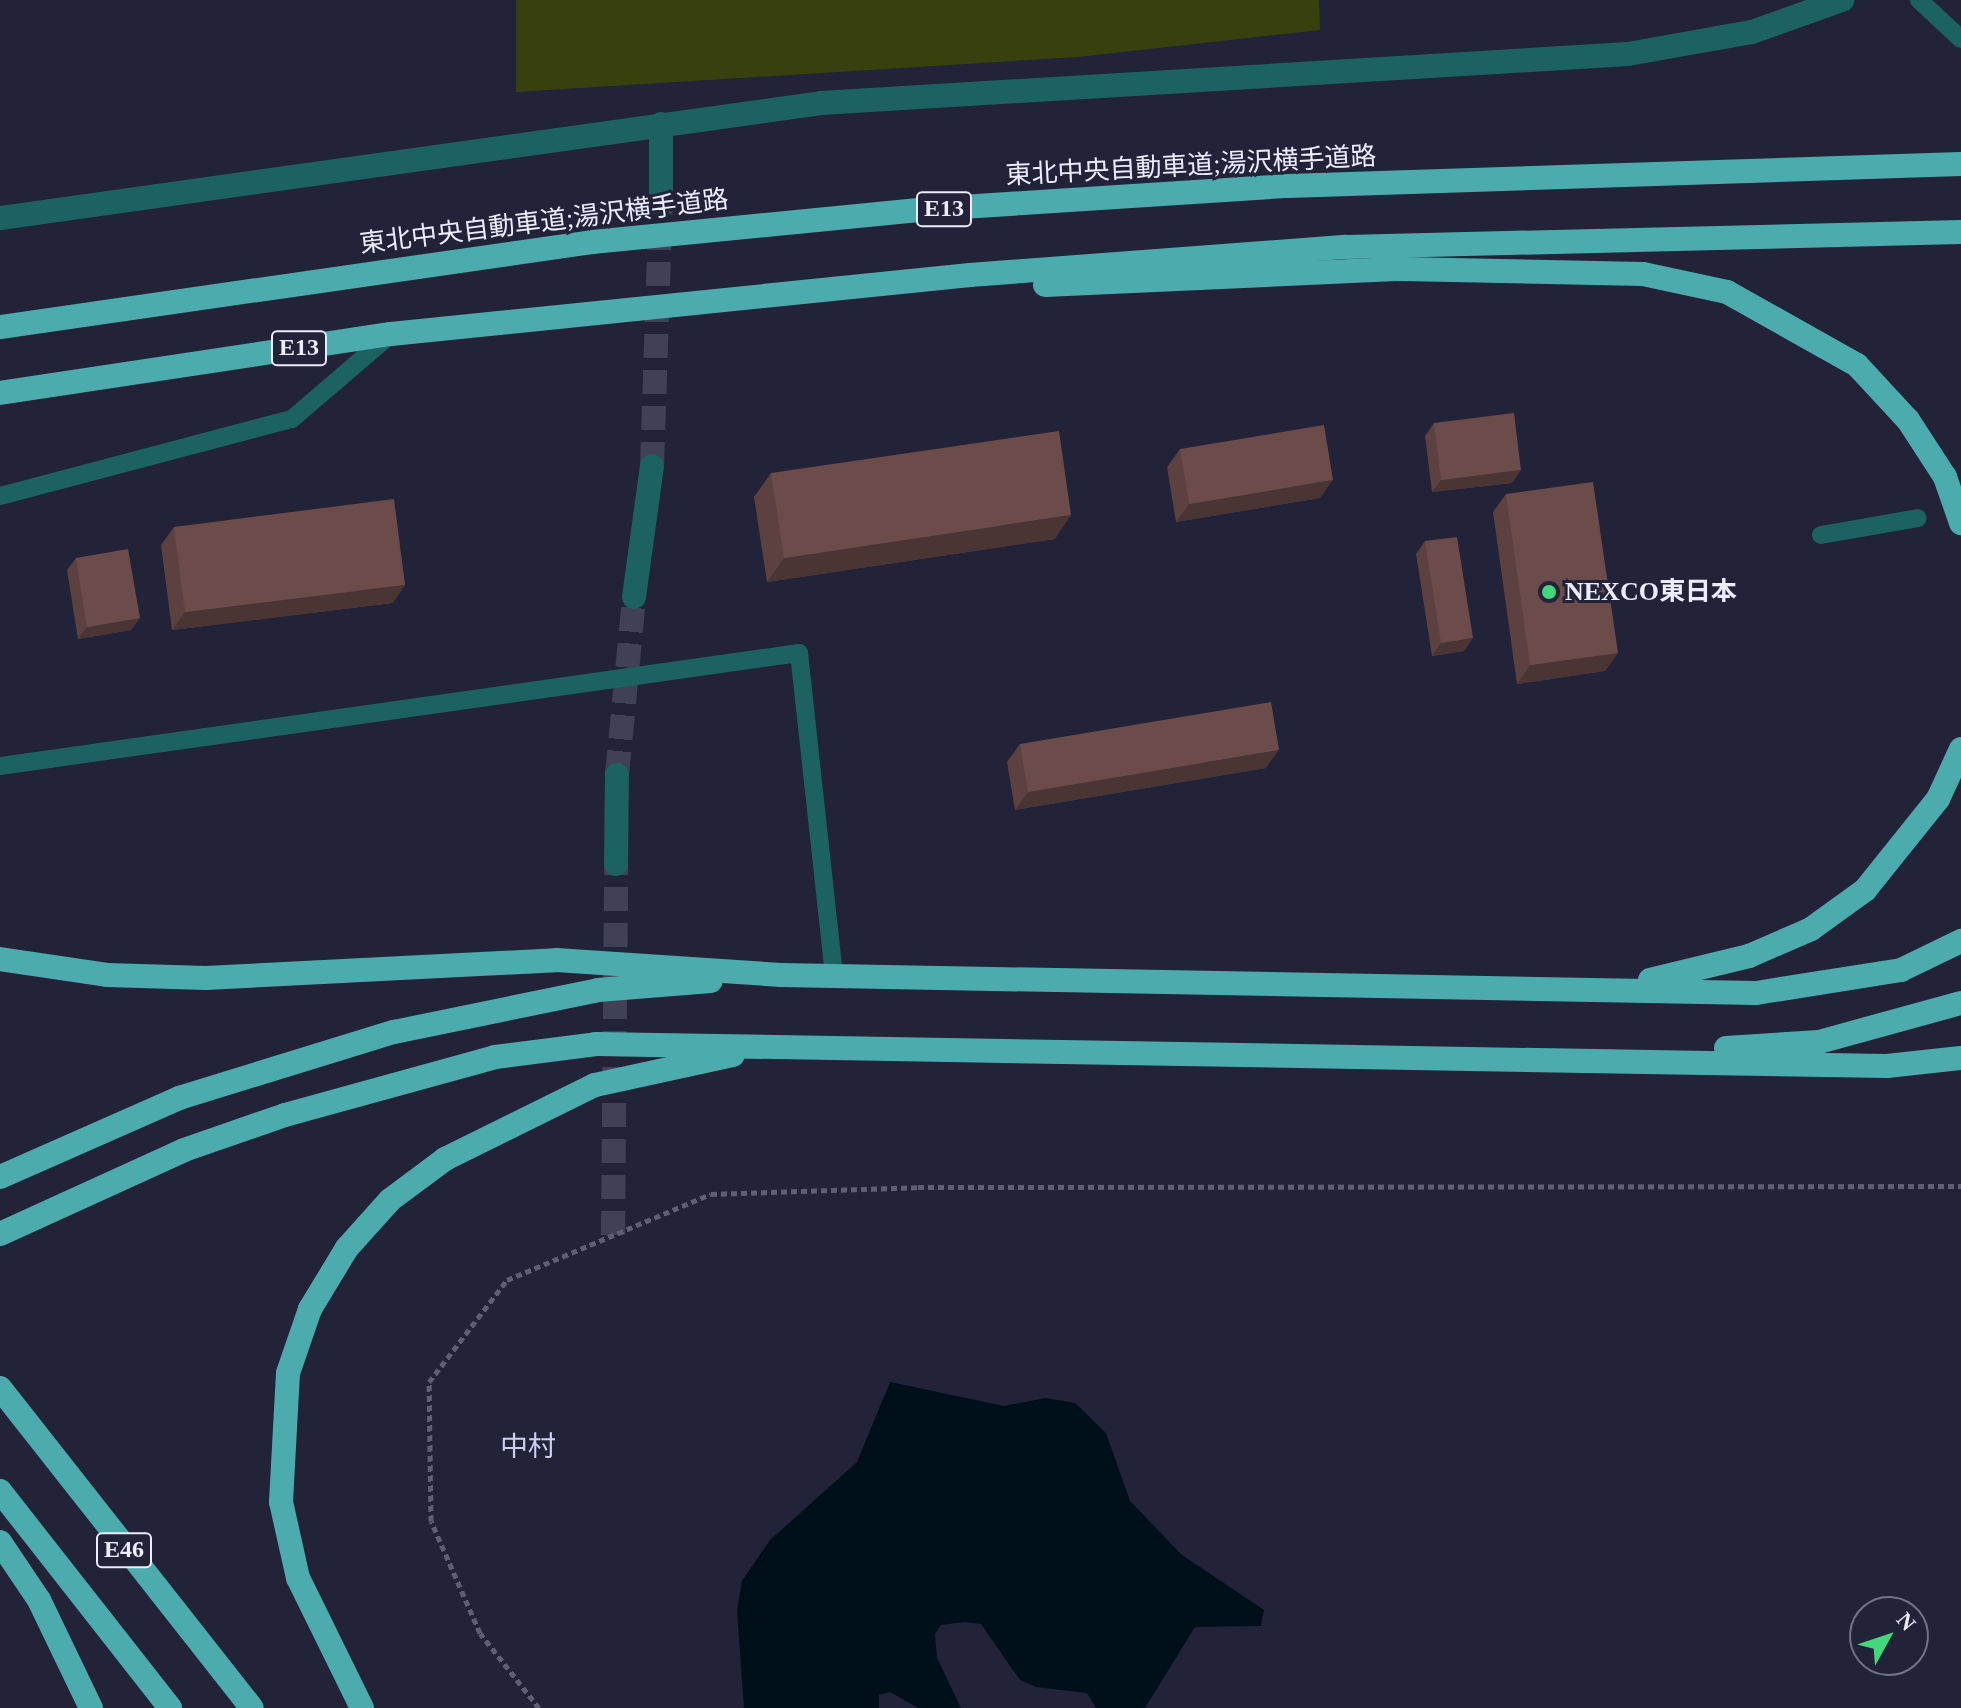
<!DOCTYPE html>
<meta charset="utf-8">
<style>
body{margin:0}
#map{position:relative;width:1961px;height:1708px;overflow:hidden;background:#222239;font-family:"Times New Roman","Noto Sans JP",serif}
div>[style]{position:absolute}
.green>*{inset:0;background:#38400e}
.water>*{inset:0;background:#00101b}
.minor-tunnel>*{height:24px;margin-top:-12px;transform-origin:0;background:repeating-linear-gradient(90deg,#404056 0 24px,transparent 0 36px)}
.path>*{height:5px;margin-top:-2.5px;transform-origin:0;background:repeating-linear-gradient(90deg,#5f5f74 0 6px,transparent 0 10px)}
.service>*{height:18px;margin:-9px;padding:0 9px;transform-origin:9px;border-radius:9px;background:#1c6263}
.minor>*{height:24px;margin:-12px;padding:0 12px;transform-origin:12px;border-radius:12px;background:#1c6263}
.tertiary>*{height:24px;margin:-12px;padding:0 12px;transform-origin:12px;border-radius:12px;background:#1c6263}
.motorway>*{height:24px;margin:-12px;padding:0 12px;transform-origin:12px;border-radius:12px;background:#4cacad}
.wall>*{inset:0;background:#5c4140}
.shaded-wall>*{inset:0;background:#4b3534}
.building>*{inset:0;background:#6b4c4a}
.dots>*{width:22px;height:22px;translate:-50% -50%;box-sizing:border-box;border:4px solid #222239;border-radius:50%}
span{translate:-50% -50%;white-space:nowrap;text-align:center;line-height:1.15;-webkit-text-stroke:6px #222239;paint-order:stroke}
.shield-label span{padding:2px 6px;background:#222239;border:2px solid;border-radius:6px;-webkit-text-stroke-width:0}
.shield-label{font-size:24px;color:#ebecfc;font-weight:700}
.street-label{font-size:26px;color:#ebecfc}
.poi-label{font-size:26px;color:#ebecfc;font-weight:700}
.left{translate:0 -50%;text-align:left}
.neighbourhood-label{font-size:28px;color:#cdcfee}
.north{position:absolute;left:1849px;top:1596px;width:80px;height:80px;box-sizing:border-box;background:#222239;border:2px solid #727387;border-radius:50%;rotate:50deg;font-size:22px;font-weight:700;line-height:32px;text-align:center;color:#ebecfc}
.north::after{content:'';display:block;margin:auto;width:28px;height:36px;background:#43d77b;clip-path:polygon(50% 0,100% 100%,50% 72%,0 100%)}
</style>
<div id="map">
<div class="green">
<div style="clip-path:polygon(516px 0,1319px 0,1320px 30px,1078px 57px,516px 92px)"></div>
</div>
<div class="water">
<div style="clip-path:polygon(890px 1382px,1004px 1406px,1045px 1398px,1075px 1403px,1106px 1433px,1130px 1501px,1182px 1555px,1264px 1610px,1261px 1626px,1195px 1627px,1145px 1708px,1096px 1708px,1087px 1693px,1036px 1687px,1020px 1680px,981px 1624px,965px 1622px,941px 1625px,935px 1634px,937px 1658px,961px 1708px,918px 1708px,890px 1692px,879px 1695px,879px 1708px,744px 1708px,737px 1610px,742px 1581px,770px 1540px,857px 1462px)"></div>
</div>
<div class="minor-tunnel">
<div style="left:652px;top:466px;width:276px;rotate:-88.1deg"></div>
<div style="left:617px;top:775px;width:179px;rotate:-84.5deg"></div>
<div style="left:613px;top:1235px;width:371px;rotate:-89.5deg"></div>
</div>
<div class="path">
<div style="left:539px;top:1708px;width:95px;rotate:-128.2deg"></div>
<div style="left:480px;top:1633px;width:122px;rotate:-113.6deg"></div>
<div style="left:431px;top:1521px;width:139px;rotate:-90.8deg"></div>
<div style="left:429px;top:1382px;width:128px;rotate:-52.6deg"></div>
<div style="left:507px;top:1280px;width:221px;rotate:-22.9deg"></div>
<div style="left:711px;top:1194px;width:207px;rotate:-1.9deg"></div>
<div style="left:918px;top:1187px;width:1043px;rotate:-0.05deg"></div>
</div>
<div class="service">
<div style="left:1919px;top:0;width:57px;rotate:42.9deg"></div>
<div style="left:0;top:496px;width:302px;rotate:-14.8deg"></div>
<div style="left:292px;top:419px;width:130px;rotate:-40.6deg"></div>
<div style="left:1821px;top:535px;width:98px;rotate:-9.9deg"></div>
<div style="left:0;top:766px;width:807px;rotate:-8.05deg"></div>
<div style="left:799px;top:653px;width:326px;rotate:83.8deg"></div>
</div>
<div class="minor">
<div style="left:661px;top:124px;width:66px;rotate:90deg"></div>
<div style="left:634px;top:597px;width:132px;rotate:-82.2deg"></div>
<div style="left:616px;top:864px;width:89px;rotate:-89.4deg"></div>
</div>
<div class="tertiary">
<div style="left:0;top:218px;width:829px;rotate:-7.97deg"></div>
<div style="left:821px;top:103px;width:808px;rotate:-3.47deg"></div>
<div style="left:1628px;top:54px;width:126px;rotate:-10.1deg"></div>
<div style="left:1752px;top:32px;width:96px;rotate:-19.6deg"></div>
</div>
<div class="motorway">
<div style="left:1045px;top:285px;width:357px;rotate:-2.6deg"></div>
<div style="left:1402px;top:269px;width:241px;rotate:1.2deg"></div>
<div style="left:1643px;top:274px;width:86px;rotate:12.1deg"></div>
<div style="left:1727px;top:292px;width:149px;rotate:29.3deg"></div>
<div style="left:1857px;top:365px;width:75px;rotate:47.2deg"></div>
<div style="left:1908px;top:420px;width:68px;rotate:57deg"></div>
<div style="left:1945px;top:477px;width:49px;rotate:70.8deg"></div>
<div style="left:0;top:327px;width:598px;rotate:-8.17deg"></div>
<div style="left:592px;top:242px;width:341px;rotate:-5.6deg"></div>
<div style="left:931px;top:209px;width:358px;rotate:-3.7deg"></div>
<div style="left:1288px;top:186px;width:673px;rotate:-1.87deg"></div>
<div style="left:0;top:393px;width:395px;rotate:-8.6deg"></div>
<div style="left:391px;top:334px;width:582px;rotate:-5.82deg"></div>
<div style="left:970px;top:275px;width:377px;rotate:-4.3deg"></div>
<div style="left:1346px;top:247px;width:615px;rotate:-1.4deg"></div>
<div style="left:0;top:959px;width:108px;rotate:8.5deg"></div>
<div style="left:107px;top:975px;width:99px;rotate:1.7deg"></div>
<div style="left:206px;top:978px;width:350px;rotate:-2.9deg"></div>
<div style="left:556px;top:960px;width:225px;rotate:3.8deg"></div>
<div style="left:781px;top:975px;width:975px;rotate:1.06deg"></div>
<div style="left:1756px;top:993px;width:147px;rotate:-9deg"></div>
<div style="left:1901px;top:970px;width:67px;rotate:-25.8deg"></div>
<div style="left:1650px;top:980px;width:102px;rotate:-13.6deg"></div>
<div style="left:1749px;top:956px;width:68px;rotate:-23.5deg"></div>
<div style="left:1811px;top:929px;width:67px;rotate:-35.8deg"></div>
<div style="left:1865px;top:890px;width:117px;rotate:-51.3deg"></div>
<div style="left:1938px;top:799px;width:55px;rotate:-65.3deg"></div>
<div style="left:1726px;top:1048px;width:93px;rotate:-3.7deg"></div>
<div style="left:1819px;top:1042px;width:147px;rotate:-15.4deg"></div>
<div style="left:0;top:1177px;width:196px;rotate:-23.8deg"></div>
<div style="left:179px;top:1098px;width:225px;rotate:-17.1deg"></div>
<div style="left:394px;top:1032px;width:208px;rotate:-11.6deg"></div>
<div style="left:598px;top:990px;width:113px;rotate:-4.6deg"></div>
<div style="left:0;top:1234px;width:202px;rotate:-24.5deg"></div>
<div style="left:184px;top:1150px;width:107px;rotate:-19.1deg"></div>
<div style="left:285px;top:1115px;width:218px;rotate:-15.4deg"></div>
<div style="left:495px;top:1057px;width:102px;rotate:-7.3deg"></div>
<div style="left:596px;top:1044px;width:1291px;rotate:0.98deg"></div>
<div style="left:1887px;top:1066px;width:74px;rotate:-6.2deg"></div>
<div style="left:0;top:1388px;width:407px;rotate:51.8deg"></div>
<div style="left:0;top:1491px;width:276px;rotate:51.9deg"></div>
<div style="left:0;top:1542px;width:70px;rotate:56.1deg"></div>
<div style="left:39px;top:1600px;width:120px;rotate:64.3deg"></div>
<div style="left:362px;top:1708px;width:145px;rotate:-116.2deg"></div>
<div style="left:298px;top:1578px;width:78px;rotate:-102.6deg"></div>
<div style="left:281px;top:1502px;width:129px;rotate:-86.9deg"></div>
<div style="left:288px;top:1373px;width:68px;rotate:-71deg"></div>
<div style="left:310px;top:1309px;width:71px;rotate:-58.8deg"></div>
<div style="left:347px;top:1248px;width:64px;rotate:-48.1deg"></div>
<div style="left:390px;top:1200px;width:69px;rotate:-36.7deg"></div>
<div style="left:445px;top:1159px;width:167px;rotate:-26.3deg"></div>
<div style="left:595px;top:1085px;width:141px;rotate:-12.3deg"></div>
</div>
<div class="wall">
<div style="clip-path:polygon(1434px 423px,1512px 483px,1432px 492px,1425px 436px)"></div>
<div style="clip-path:polygon(1180px 449px,1320px 498px,1176px 522px,1167px 467px)"></div>
<div style="clip-path:polygon(771px 473px,1055px 539px,767px 582px,754px 497px)"></div>
<div style="clip-path:polygon(1506px 494px,1618px 653px,1605px 671px,1517px 684px,1493px 512px)"></div>
<div style="clip-path:polygon(174px 527px,393px 603px,172px 630px,161px 545px)"></div>
<div style="clip-path:polygon(1425px 541px,1464px 651px,1432px 656px,1416px 554px)"></div>
<div style="clip-path:polygon(76px 558px,140px 618px,131px 630px,78px 639px,67px 570px)"></div>
<div style="clip-path:polygon(1020px 744px,1266px 768px,1015px 810px,1007px 762px)"></div>
</div>
<div class="shaded-wall">
<div style="clip-path:polygon(1521px 470px,1512px 483px,1432px 492px,1441px 480px)"></div>
<div style="clip-path:polygon(1333px 480px,1320px 498px,1176px 522px,1189px 504px)"></div>
<div style="clip-path:polygon(1071px 515px,1055px 539px,767px 582px,784px 558px)"></div>
<div style="clip-path:polygon(405px 585px,393px 603px,172px 630px,185px 612px)"></div>
<div style="clip-path:polygon(140px 618px,131px 630px,78px 639px,87px 627px)"></div>
<div style="clip-path:polygon(1473px 638px,1464px 651px,1432px 656px,1441px 643px)"></div>
<div style="clip-path:polygon(1618px 653px,1605px 671px,1517px 684px,1530px 665px)"></div>
<div style="clip-path:polygon(1279px 750px,1266px 768px,1015px 810px,1028px 792px)"></div>
</div>
<div class="building">
<div style="clip-path:polygon(1514px 413px,1521px 470px,1441px 480px,1434px 423px)"></div>
<div style="clip-path:polygon(1324px 425px,1333px 480px,1189px 504px,1180px 449px)"></div>
<div style="clip-path:polygon(1059px 431px,1071px 515px,784px 558px,771px 473px)"></div>
<div style="clip-path:polygon(1593px 482px,1618px 653px,1530px 665px,1506px 494px)"></div>
<div style="clip-path:polygon(394px 499px,405px 585px,185px 612px,174px 527px)"></div>
<div style="clip-path:polygon(1457px 537px,1473px 638px,1441px 643px,1425px 541px)"></div>
<div style="clip-path:polygon(128px 549px,140px 618px,87px 627px,76px 558px)"></div>
<div style="clip-path:polygon(1271px 702px,1279px 750px,1028px 792px,1020px 744px)"></div>
</div>
<div class="dots">
<div style="left:1549px;top:592px;background:#43d77b"></div>
</div>
<div class="shield-label">
<span style="left:944px;top:209px">E13</span>
<span style="left:299px;top:348px">E13</span>
<span style="left:124px;top:1550px">E46</span>
</div>
<div class="street-label">
<span style="left:1191px;top:166px;rotate:-3deg">東北中央自動車道;湯沢横手道路</span>
<span style="left:544px;top:222px;rotate:-7deg">東北中央自動車道;湯沢横手道路</span>
</div>
<div class="poi-label">
<span class="left" style="left:1565px;top:592px">NEXCO東日本</span>
</div>
<div class="neighbourhood-label">
<span style="left:528px;top:1447px">中村</span>
</div>
<div class="north">N</div>
</div>
